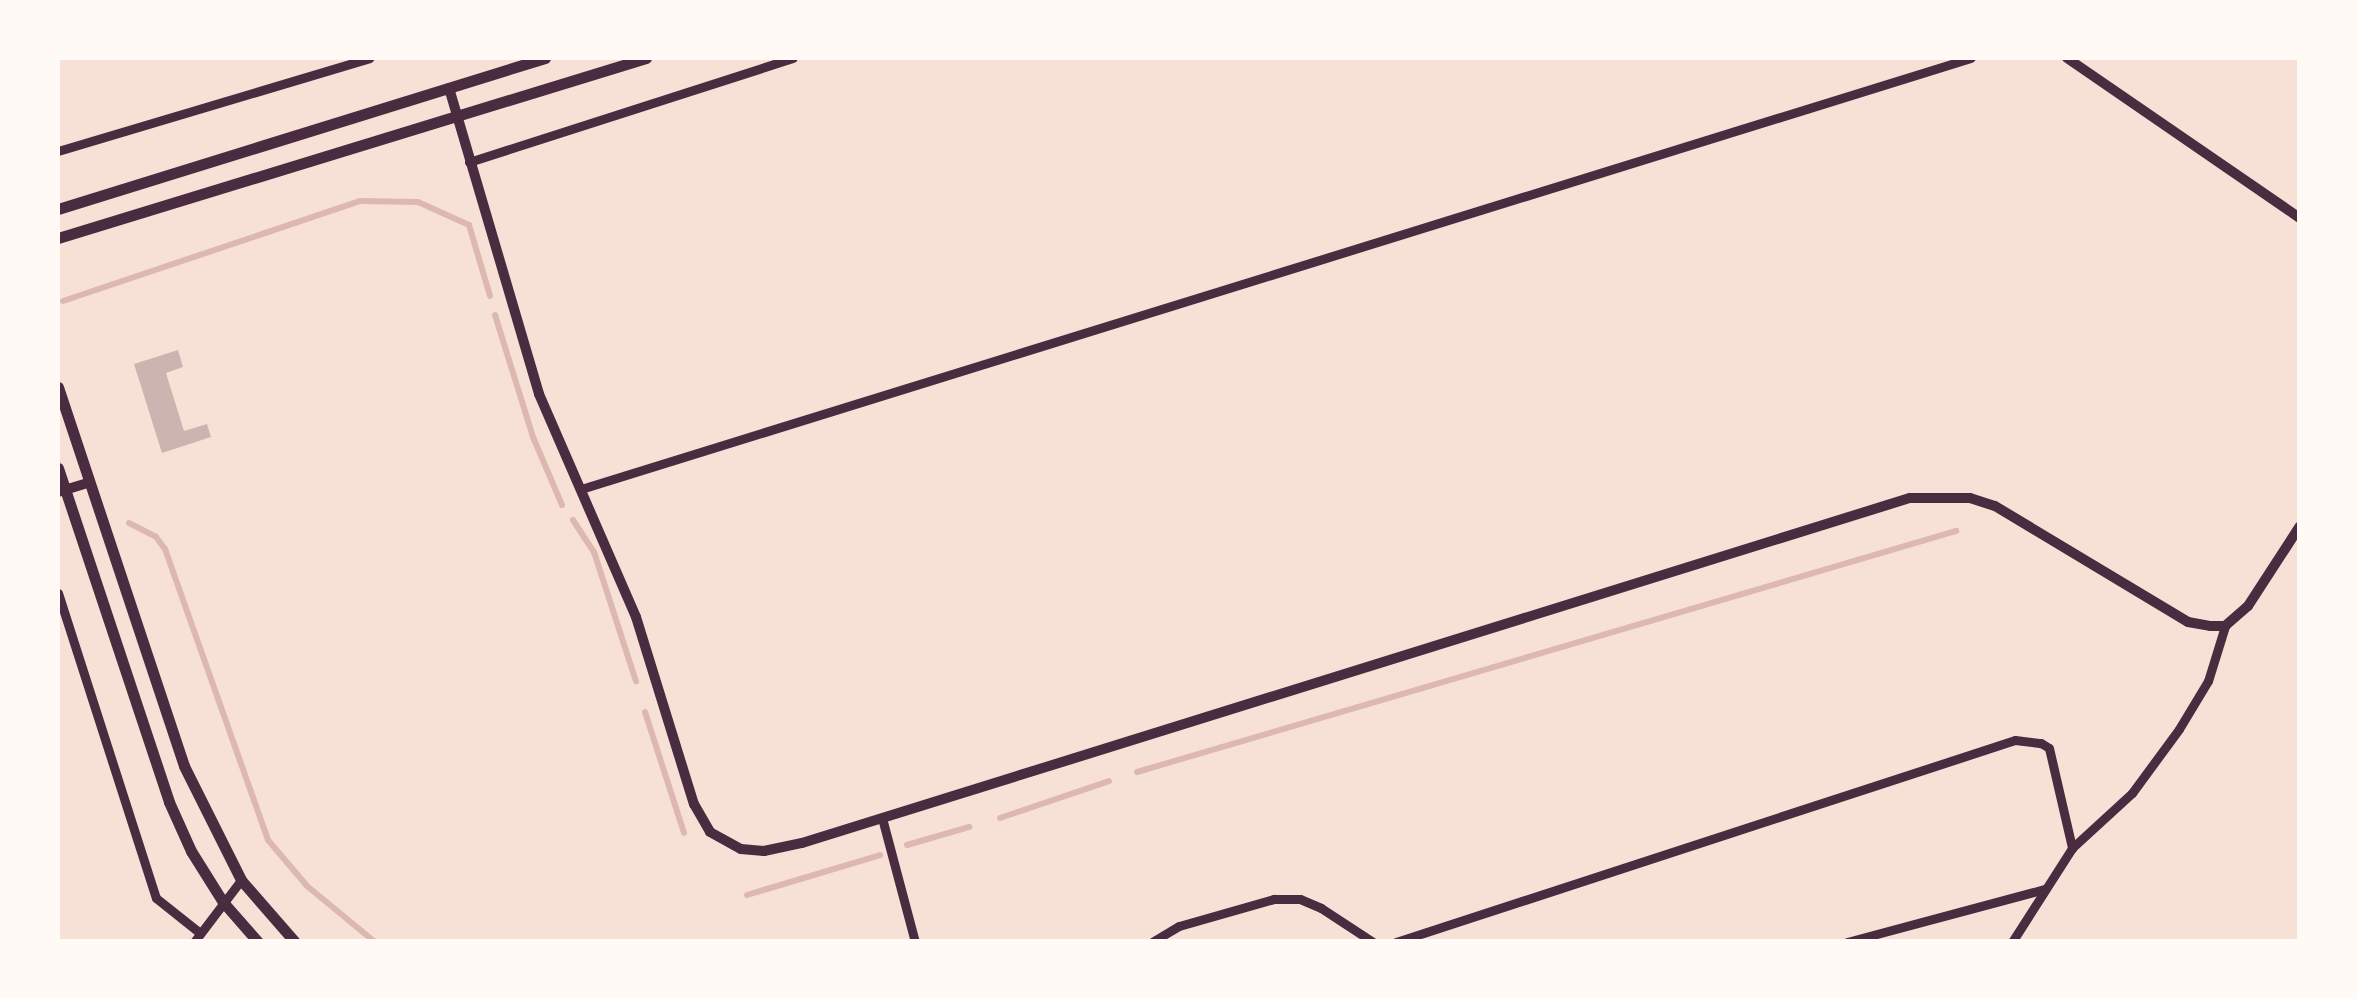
<!DOCTYPE html>
<style>
body{margin:0}
#map{position:relative;width:2357px;height:999px;overflow:hidden;background:#f7e1d7;font-family:Signika,sans-serif}
div>[style]{position:absolute}
.stream>*{height:6px;margin:-3px;padding:0 3px;transform-origin:3px;border-radius:3px;background:#dcb8b0}
.building>*{inset:0;background:#ccb4b1}
.minor>*{height:9px;margin:-4.5px;padding:0 4.5px;transform-origin:4.5px;border-radius:4.5px;background:#4a2c40}
.tertiary>*{height:10px;margin:-5px;padding:0 5px;transform-origin:5px;border-radius:5px;background:#4a2c40}
.secondary>*{height:11px;margin:-5.5px;padding:0 5.5px;transform-origin:5.5px;border-radius:5.5px;background:#4a2c40}
span{translate:-50% -50%;white-space:nowrap;text-align:center;line-height:1.15;-webkit-text-stroke:10px #fffaf5;paint-order:stroke}
.frame{position:absolute;inset:0;border:60px solid #fffaf5;pointer-events:none}
</style>
<div id="map">
<div class="stream">
<div style="left:63px;top:301px;width:313px;rotate:-18.6deg"></div>
<div style="left:360px;top:201px;width:58px;rotate:1deg"></div>
<div style="left:418px;top:202px;width:56px;rotate:24.3deg"></div>
<div style="left:469px;top:225px;width:74px;rotate:73.5deg"></div>
<div style="left:495px;top:315px;width:128px;rotate:72.7deg"></div>
<div style="left:533px;top:437px;width:74px;rotate:66.9deg"></div>
<div style="left:573px;top:520px;width:38px;rotate:57deg"></div>
<div style="left:594px;top:552px;width:136px;rotate:72deg"></div>
<div style="left:129px;top:523px;width:30px;rotate:27deg"></div>
<div style="left:156px;top:537px;width:15px;rotate:53deg"></div>
<div style="left:165px;top:549px;width:309px;rotate:70.5deg"></div>
<div style="left:268px;top:840px;width:60px;rotate:49.7deg"></div>
<div style="left:307px;top:886px;width:88px;rotate:39.5deg"></div>
<div style="left:645px;top:712px;width:127px;rotate:72.1deg"></div>
<div style="left:1137px;top:772px;width:854px;rotate:-16.4deg"></div>
<div style="left:1000px;top:818px;width:115px;rotate:-18.7deg"></div>
<div style="left:907px;top:845px;width:65px;rotate:-16.2deg"></div>
<div style="left:747px;top:895px;width:139px;rotate:-16.7deg"></div>
</div>
<div class="building">
<div style="clip-path:polygon(178px 350px,183px 367px,166px 373px,184px 431px,207px 424px,211px 437px,162px 453px,134px 364px)"></div>
</div>
<div class="minor">
<div style="left:58px;top:151px;width:325px;rotate:-16.6deg"></div>
<div style="left:469px;top:162px;width:340px;rotate:-17.8deg"></div>
<div style="left:581px;top:489px;width:1455px;rotate:-17.23deg"></div>
<div style="left:58px;top:593px;width:320px;rotate:72.2deg"></div>
<div style="left:156px;top:898px;width:56px;rotate:38.5deg"></div>
<div style="left:882px;top:818px;width:128px;rotate:75.1deg"></div>
<div style="left:194px;top:942px;width:78px;rotate:-52.8deg"></div>
<div style="left:1152px;top:942px;width:31px;rotate:-31deg"></div>
<div style="left:1179px;top:926px;width:99px;rotate:-15.9deg"></div>
<div style="left:1274px;top:899px;width:26px"></div>
<div style="left:1300px;top:899px;width:23px;rotate:23deg"></div>
<div style="left:1321px;top:908px;width:62px;rotate:33.2deg"></div>
<div style="left:1396px;top:942px;width:651px;rotate:-18.07deg"></div>
<div style="left:2015px;top:740px;width:26px;rotate:7deg"></div>
<div style="left:2041px;top:743px;width:9px;rotate:32deg"></div>
<div style="left:2049px;top:748px;width:103px;rotate:77deg"></div>
<div style="left:1847px;top:942px;width:205px;rotate:-15deg"></div>
<div style="left:2012px;top:942px;width:112px;rotate:-57.4deg"></div>
<div style="left:2072px;top:848px;width:81px;rotate:-42.5deg"></div>
<div style="left:2132px;top:793px;width:79px;rotate:-53.7deg"></div>
<div style="left:2179px;top:729px;width:56px;rotate:-58.9deg"></div>
<div style="left:2208px;top:681px;width:58px;rotate:-72.8deg"></div>
</div>
<div class="tertiary">
<div style="left:2067px;top:58px;width:283px;rotate:34.5deg"></div>
<div style="left:449px;top:88px;width:319px;rotate:73.6deg"></div>
<div style="left:539px;top:394px;width:243px;rotate:66.5deg"></div>
<div style="left:636px;top:617px;width:196px;rotate:72.8deg"></div>
<div style="left:694px;top:804px;width:32px;rotate:60deg"></div>
<div style="left:710px;top:832px;width:35px;rotate:29deg"></div>
<div style="left:741px;top:849px;width:23px;rotate:5deg"></div>
<div style="left:764px;top:851px;width:39px;rotate:-12deg"></div>
<div style="left:802px;top:843px;width:1160px;rotate:-17.3deg"></div>
<div style="left:1910px;top:498px;width:60px"></div>
<div style="left:1970px;top:498px;width:26px;rotate:18deg"></div>
<div style="left:1995px;top:506px;width:225px;rotate:31deg"></div>
<div style="left:2188px;top:622px;width:22px;rotate:10deg"></div>
<div style="left:2210px;top:626px;width:15px"></div>
<div style="left:2225px;top:626px;width:30px;rotate:-41deg"></div>
<div style="left:2248px;top:606px;width:95px;rotate:-57deg"></div>
<div style="left:58px;top:492px;width:30px;rotate:-17deg"></div>
</div>
<div class="secondary">
<div style="left:58px;top:209px;width:510px;rotate:-17.23deg"></div>
<div style="left:58px;top:238px;width:615px;rotate:-17.02deg"></div>
<div style="left:58px;top:387px;width:399px;rotate:71.6deg"></div>
<div style="left:184px;top:766px;width:127px;rotate:63.4deg"></div>
<div style="left:241px;top:880px;width:82px;rotate:48.9deg"></div>
<div style="left:58px;top:468px;width:352px;rotate:71.6deg"></div>
<div style="left:169px;top:802px;width:54px;rotate:65.8deg"></div>
<div style="left:191px;top:851px;width:60px;rotate:57.9deg"></div>
<div style="left:223px;top:902px;width:53px;rotate:48.8deg"></div>
</div>
<div class="frame"></div>
</div>
